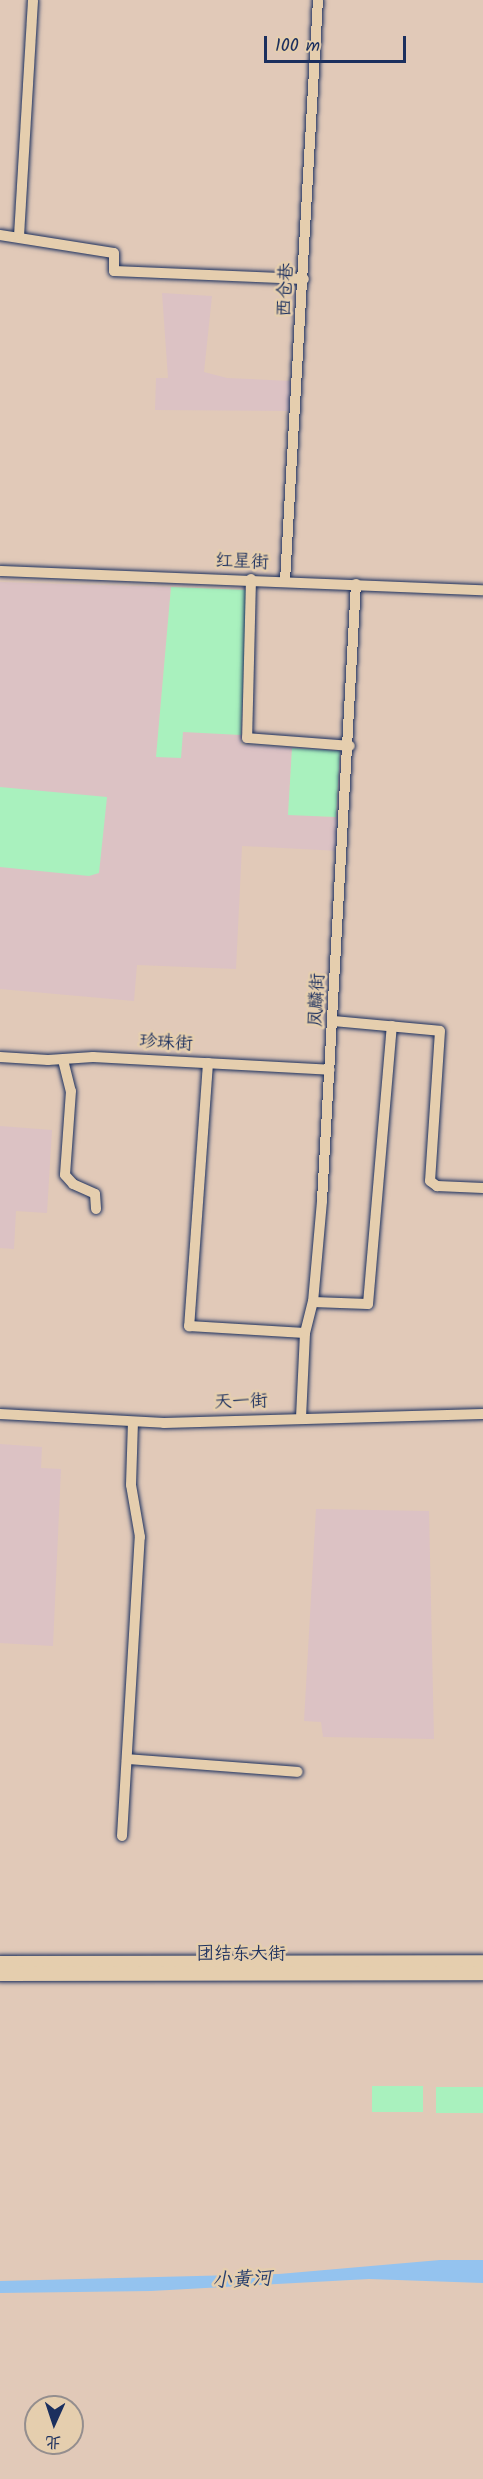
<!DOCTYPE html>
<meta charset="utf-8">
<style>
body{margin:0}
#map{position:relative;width:483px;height:2479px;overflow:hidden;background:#e1c9b8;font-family:Kalam,"LXGW WenKai TC",sans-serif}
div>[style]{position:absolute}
.built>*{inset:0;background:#dcc2c4}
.green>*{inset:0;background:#a9f1be}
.water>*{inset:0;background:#94c3ef}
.roads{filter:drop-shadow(0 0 2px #1b2f5e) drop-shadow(0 0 2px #1b2f5e)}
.minor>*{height:10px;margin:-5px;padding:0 5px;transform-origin:5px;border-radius:5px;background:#e5ceae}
.major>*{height:14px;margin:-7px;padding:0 7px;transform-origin:7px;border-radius:7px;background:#e5ceae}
span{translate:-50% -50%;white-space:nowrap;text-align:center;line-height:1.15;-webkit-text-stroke:5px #e5ceae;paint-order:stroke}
.street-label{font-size:18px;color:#1b2f5e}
.water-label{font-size:20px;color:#273e6c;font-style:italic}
.north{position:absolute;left:24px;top:2395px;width:60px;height:60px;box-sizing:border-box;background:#e5ceae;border:2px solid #948e8e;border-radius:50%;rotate:183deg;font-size:16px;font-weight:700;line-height:24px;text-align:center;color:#1b2f5e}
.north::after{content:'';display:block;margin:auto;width:21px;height:27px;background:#1b2f5e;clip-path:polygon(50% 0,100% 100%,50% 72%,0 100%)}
.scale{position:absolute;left:264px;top:36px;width:142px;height:27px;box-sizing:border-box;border:3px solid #1b2f5e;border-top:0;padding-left:8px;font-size:18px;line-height:21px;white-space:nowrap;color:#1b2f5e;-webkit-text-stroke:4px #e5ceae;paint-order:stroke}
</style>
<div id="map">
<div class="built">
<div style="clip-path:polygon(162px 293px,212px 296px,204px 372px,227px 378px,291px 381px,289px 411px,155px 410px,156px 378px,168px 378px)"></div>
<div style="clip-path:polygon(0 582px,171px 587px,156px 757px,183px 731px,241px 735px,241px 745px,292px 748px,288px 814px,342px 818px,340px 851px,242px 846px,236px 969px,137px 965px,134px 1001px,0 989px)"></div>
<div style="clip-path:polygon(0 1126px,52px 1130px,47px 1213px,16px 1211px,14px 1249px,0 1248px)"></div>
<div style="clip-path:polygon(0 1444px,42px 1447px,41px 1468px,61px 1469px,53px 1646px,0 1643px)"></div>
<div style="clip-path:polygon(316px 1509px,429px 1511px,434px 1739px,323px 1737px,321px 1722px,304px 1721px)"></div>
</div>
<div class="green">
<div style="clip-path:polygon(171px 587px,247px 590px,241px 735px,183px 732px,181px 758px,156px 757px)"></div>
<div style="clip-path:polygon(292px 748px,340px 751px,336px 817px,288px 815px)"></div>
<div style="clip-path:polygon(0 787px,107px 797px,99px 873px,89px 876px,0 867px)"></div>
<div style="clip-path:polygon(372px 2086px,423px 2086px,423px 2112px,372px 2112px)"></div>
<div style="clip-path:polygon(436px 2087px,483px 2087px,483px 2113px,436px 2113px)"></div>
</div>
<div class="water">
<div style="clip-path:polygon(440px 2260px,483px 2260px,483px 2283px,369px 2279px,151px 2291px,0 2293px,0 2281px,279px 2274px)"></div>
</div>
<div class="roads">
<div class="minor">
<div style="left:0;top:235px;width:115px;rotate:9deg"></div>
<div style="left:114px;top:253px;width:18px;rotate:90deg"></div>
<div style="left:114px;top:271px;width:190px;rotate:2.4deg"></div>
<div style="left:19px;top:236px;width:236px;rotate:-86.6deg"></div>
<div style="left:0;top:571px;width:483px;rotate:2.3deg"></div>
<div style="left:251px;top:579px;width:159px;rotate:91.4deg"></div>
<div style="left:247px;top:738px;width:103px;rotate:4.4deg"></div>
<div style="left:285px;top:581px;width:582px;rotate:-86.75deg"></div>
<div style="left:333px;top:1021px;width:107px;rotate:5.3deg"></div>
<div style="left:440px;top:1031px;width:150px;rotate:93.8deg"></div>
<div style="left:430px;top:1181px;width:9px;rotate:36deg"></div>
<div style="left:437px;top:1186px;width:46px;rotate:2.5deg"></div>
<div style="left:0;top:1057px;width:48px;rotate:3.6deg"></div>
<div style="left:48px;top:1060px;width:45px;rotate:-3.8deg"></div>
<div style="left:93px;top:1057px;width:237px;rotate:3.1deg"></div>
<div style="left:63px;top:1060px;width:32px;rotate:76deg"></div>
<div style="left:71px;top:1091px;width:84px;rotate:94.1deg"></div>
<div style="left:65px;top:1175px;width:12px;rotate:48deg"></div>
<div style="left:73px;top:1184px;width:24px;rotate:24deg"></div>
<div style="left:95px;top:1194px;width:15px;rotate:86deg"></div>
<div style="left:208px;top:1063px;width:264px;rotate:94.1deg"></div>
<div style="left:189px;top:1326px;width:116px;rotate:3.5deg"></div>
<div style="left:313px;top:1302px;width:55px;rotate:2.1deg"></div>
<div style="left:368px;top:1304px;width:279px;rotate:-85.1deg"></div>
<div style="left:0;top:1414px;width:164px;rotate:3.1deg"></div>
<div style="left:164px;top:1423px;width:319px;rotate:-1.6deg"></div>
<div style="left:301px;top:1418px;width:85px;rotate:-87.3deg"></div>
<div style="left:305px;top:1333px;width:32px;rotate:-76deg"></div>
<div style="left:313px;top:1302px;width:101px;rotate:-84.9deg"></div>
<div style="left:322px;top:1201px;width:618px;rotate:-86.85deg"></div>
<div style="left:127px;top:1759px;width:171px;rotate:4.3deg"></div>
<div style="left:122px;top:1836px;width:300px;rotate:-86.6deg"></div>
<div style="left:140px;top:1537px;width:53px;rotate:-99.8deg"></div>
<div style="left:131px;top:1485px;width:63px;rotate:-88.2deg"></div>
</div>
<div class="major">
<div style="left:0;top:1963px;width:483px;rotate:-0.1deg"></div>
<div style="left:0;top:1974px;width:483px;rotate:-0.1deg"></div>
</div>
</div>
<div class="street-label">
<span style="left:287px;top:290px;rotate:-87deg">西仓巷</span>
<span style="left:242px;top:563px;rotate:2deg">红星街</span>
<span style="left:318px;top:1000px;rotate:-87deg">凤麟街</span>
<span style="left:166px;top:1044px;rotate:3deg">珍珠街</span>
<span style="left:241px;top:1403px;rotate:-2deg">天一街</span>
<span style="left:241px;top:1955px">团结东大街</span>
</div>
<div class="water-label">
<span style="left:242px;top:2281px;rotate:-3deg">小黄河</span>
</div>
<div class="north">北</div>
<div class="scale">100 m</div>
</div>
